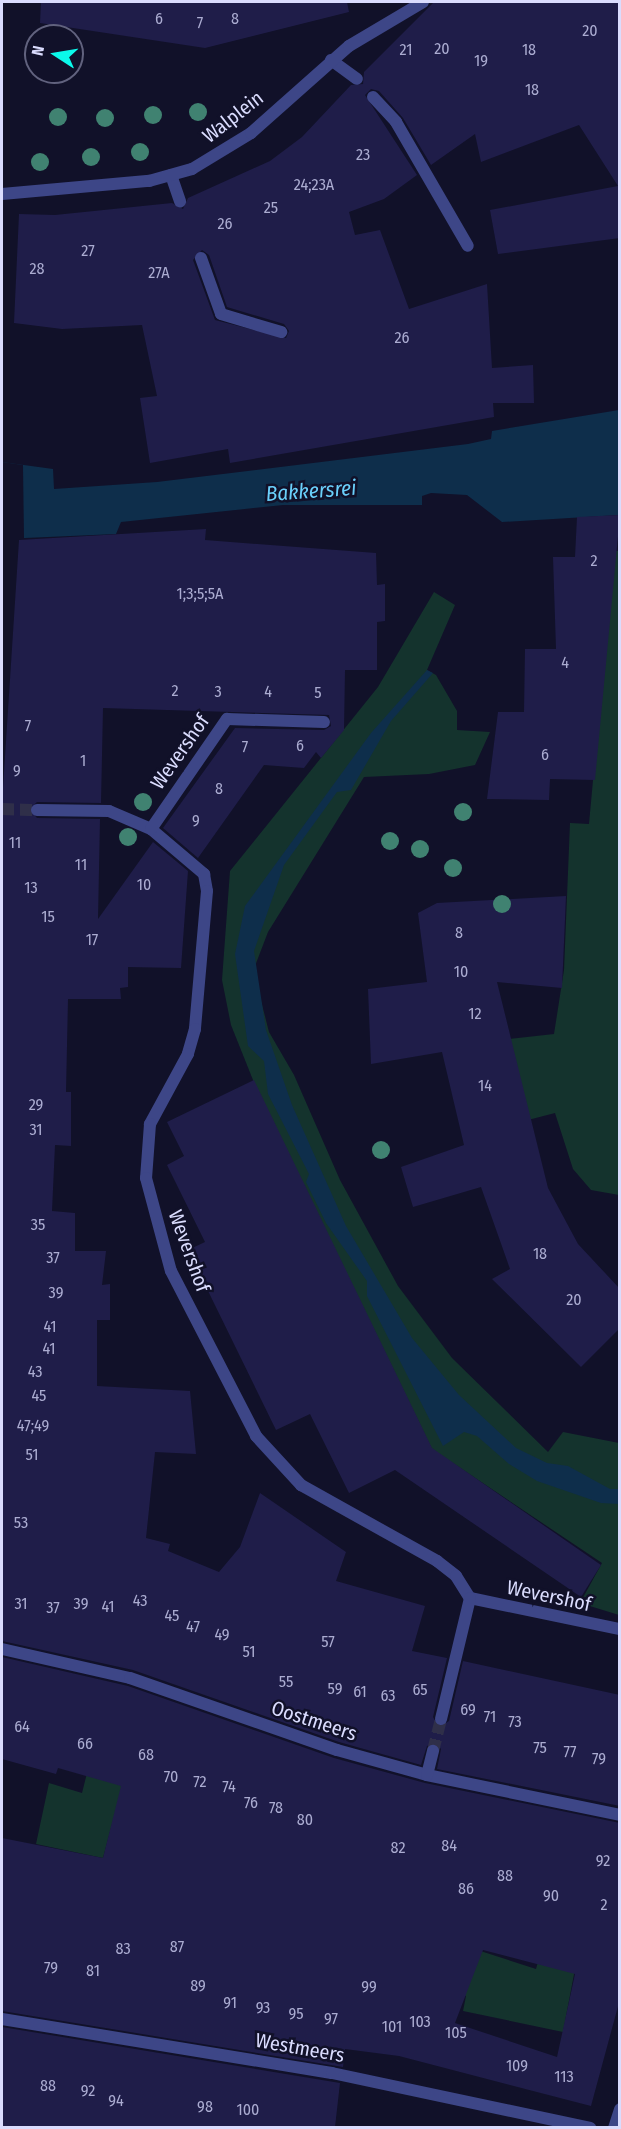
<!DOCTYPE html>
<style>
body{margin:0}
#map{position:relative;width:621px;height:2129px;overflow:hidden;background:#111129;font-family:"Fira Sans Condensed",sans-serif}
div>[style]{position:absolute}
.green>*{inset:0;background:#14332d}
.water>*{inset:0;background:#0e2e4b}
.pier>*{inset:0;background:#111129}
.building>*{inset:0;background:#1f1d49}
.street-tunnel>*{height:12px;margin-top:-6px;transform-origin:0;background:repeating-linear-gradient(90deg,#2f2f49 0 12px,transparent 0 18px)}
.lane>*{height:12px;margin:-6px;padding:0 6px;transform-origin:6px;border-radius:6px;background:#3d4687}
.street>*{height:12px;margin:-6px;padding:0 6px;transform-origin:6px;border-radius:6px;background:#3d4687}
.trees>*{width:18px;height:18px;margin:-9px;border-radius:50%;background:#408271}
span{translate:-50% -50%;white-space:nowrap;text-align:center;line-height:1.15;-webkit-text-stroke:5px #111129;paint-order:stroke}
.number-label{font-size:16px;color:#abacd1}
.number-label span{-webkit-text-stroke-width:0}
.street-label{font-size:20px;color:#dadcfe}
.water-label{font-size:21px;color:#6ad0fb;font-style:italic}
.frame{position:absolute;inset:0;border:3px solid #dadcfe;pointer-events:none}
.north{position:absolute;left:24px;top:24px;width:60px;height:60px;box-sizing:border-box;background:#111129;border:2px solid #61627e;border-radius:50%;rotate:282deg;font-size:16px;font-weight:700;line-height:24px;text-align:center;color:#dadcfe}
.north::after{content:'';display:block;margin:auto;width:21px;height:27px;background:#0bf9ea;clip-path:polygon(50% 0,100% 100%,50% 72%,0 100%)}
</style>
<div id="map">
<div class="green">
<div style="clip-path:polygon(614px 551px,619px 551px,619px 1195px,591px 1190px,573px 1169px,555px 1113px,528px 1120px,509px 1039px,554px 1034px,564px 970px,570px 823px,589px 824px)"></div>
<div style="clip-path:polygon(434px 592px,455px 605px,427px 670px,436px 675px,457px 711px,457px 730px,490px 732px,475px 765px,429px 774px,364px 777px,268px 932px,255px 966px,257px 985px,269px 1032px,294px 1075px,340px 1180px,398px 1286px,452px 1358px,548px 1452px,563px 1432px,619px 1443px,619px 1615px,580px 1603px,602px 1563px,432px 1449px,253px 1080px,231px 1025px,222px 980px,230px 871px,378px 687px)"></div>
<div style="clip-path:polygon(88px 1769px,124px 1779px,103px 1858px,36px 1844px,49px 1783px,82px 1793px)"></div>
<div style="clip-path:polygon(468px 1947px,536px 1969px,538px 1962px,575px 1969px,563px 2032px,463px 2011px,466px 1996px,443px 1987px)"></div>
</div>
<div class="water">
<div style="clip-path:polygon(619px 410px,619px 515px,502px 522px,467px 495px,431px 493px,422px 496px,422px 505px,283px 505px,121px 522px,116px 534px,2px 539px,2px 462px,53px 469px,54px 489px,157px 482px,468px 444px,491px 439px,492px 431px)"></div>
<div style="clip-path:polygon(427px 670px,433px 673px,391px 721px,351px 790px,337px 792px,284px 865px,254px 951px,266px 1030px,292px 1105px,346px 1226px,412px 1338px,459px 1395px,516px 1448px,547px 1463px,568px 1466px,610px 1489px,619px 1489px,619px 1504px,601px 1503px,537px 1481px,509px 1464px,477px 1436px,464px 1432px,443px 1446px,367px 1296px,367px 1281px,326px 1223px,306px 1182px,309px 1174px,268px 1094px,264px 1061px,248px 1046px,235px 954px,245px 906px,371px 733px)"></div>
</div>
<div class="pier">
<div style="clip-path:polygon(2px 462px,23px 465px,24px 539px,2px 539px)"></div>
</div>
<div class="building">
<div style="clip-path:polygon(41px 2px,347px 2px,349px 12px,205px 48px,40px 23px)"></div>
<div style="clip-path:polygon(evenodd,434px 2px,620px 2px,620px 238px,498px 254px,490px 210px,618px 186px,579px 125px,481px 162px,475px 134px,431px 165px,403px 118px,379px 91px,371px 89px,365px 95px,417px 175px,384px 199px,349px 212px,355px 235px,380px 230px,409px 309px,487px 284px,492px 368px,533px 365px,534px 403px,493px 403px,494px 417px,230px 463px,228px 449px,150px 463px,140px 398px,157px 396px,142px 325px,62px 329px,14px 323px,19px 214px,55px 215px,172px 203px,183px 209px,188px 198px,270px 161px,302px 137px,351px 85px,363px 84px,364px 72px,434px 2px,202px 250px,209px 255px,227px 307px,284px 324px,289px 331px,286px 338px,215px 320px,193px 260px,202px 250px)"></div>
<div style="clip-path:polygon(620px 515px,595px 780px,550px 779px,549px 800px,487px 799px,498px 712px,524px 712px,525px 649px,556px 649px,553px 557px,575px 557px,577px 517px)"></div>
<div style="clip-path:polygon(206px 529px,205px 540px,376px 553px,377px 585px,385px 584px,385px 621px,377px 622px,377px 670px,345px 670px,344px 730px,321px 758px,316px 752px,304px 768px,264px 765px,198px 858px,163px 828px,235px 728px,324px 730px,331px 726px,329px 715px,103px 708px,101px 803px,37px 802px,29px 809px,37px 818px,100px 819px,98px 919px,153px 842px,188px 871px,181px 968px,128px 967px,128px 987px,120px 988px,121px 999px,68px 999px,66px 1092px,71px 1092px,71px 1146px,55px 1145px,52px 1211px,75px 1213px,75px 1251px,106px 1251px,102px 1285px,110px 1284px,110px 1320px,97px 1320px,97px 1386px,190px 1391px,196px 1454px,155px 1452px,146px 1538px,170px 1544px,168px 1551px,219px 1572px,240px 1547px,260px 1493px,346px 1552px,336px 1581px,425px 1606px,412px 1651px,447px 1658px,433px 1717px,439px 1727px,449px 1721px,463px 1661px,620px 1695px,620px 1806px,437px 1769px,441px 1749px,436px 1743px,427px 1746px,421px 1765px,339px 1742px,133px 1670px,2px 1641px,2px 803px,19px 540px)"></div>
<div style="clip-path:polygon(566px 896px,562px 988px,497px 982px,548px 1188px,578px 1244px,620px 1289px,620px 1328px,581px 1367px,492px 1279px,510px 1269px,481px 1187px,413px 1207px,401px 1167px,464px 1145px,442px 1052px,371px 1064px,368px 989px,427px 982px,418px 913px,437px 903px)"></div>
<div style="clip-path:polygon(254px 1080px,432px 1448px,601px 1565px,581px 1597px,395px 1470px,349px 1493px,310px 1414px,276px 1430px,188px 1250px,205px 1242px,167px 1165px,184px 1156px,167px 1122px)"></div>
<div style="clip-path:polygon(evenodd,2px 1657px,128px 1686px,334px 1758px,425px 1783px,620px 1823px,620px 1999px,591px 2106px,399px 2056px,345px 2049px,343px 2067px,2px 2011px,2px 1838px,103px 1858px,121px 1786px,58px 1768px,56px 1774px,2px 1759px,2px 1657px,483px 1950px,575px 1974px,557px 2057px,455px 2023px,483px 1950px)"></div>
<div style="clip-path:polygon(2px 2027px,340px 2083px,335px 2127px,2px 2127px)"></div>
</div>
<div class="street-tunnel">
<div style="left:2px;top:809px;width:35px;rotate:2deg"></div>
<div style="left:433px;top:1751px;width:33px;rotate:-76deg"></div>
</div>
<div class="lane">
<div style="left:331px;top:60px;width:32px;rotate:36deg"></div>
<div style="left:373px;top:97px;width:34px;rotate:47deg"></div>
<div style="left:396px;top:122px;width:143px;rotate:59.9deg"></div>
<div style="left:171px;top:175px;width:28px;rotate:71deg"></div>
<div style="left:201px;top:258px;width:59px;rotate:70.3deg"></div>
<div style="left:221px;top:314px;width:63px;rotate:16.7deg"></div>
</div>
<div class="street">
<div style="left:2px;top:194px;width:148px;rotate:-5.1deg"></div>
<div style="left:149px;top:181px;width:45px;rotate:-15.6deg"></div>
<div style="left:192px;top:169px;width:69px;rotate:-31.4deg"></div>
<div style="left:251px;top:133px;width:131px;rotate:-41.6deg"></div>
<div style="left:349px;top:46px;width:86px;rotate:-30.7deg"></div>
<div style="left:37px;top:810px;width:72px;rotate:0.8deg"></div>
<div style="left:109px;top:811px;width:46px;rotate:23.2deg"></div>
<div style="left:151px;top:829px;width:70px;rotate:40.3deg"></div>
<div style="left:204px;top:874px;width:17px;rotate:80deg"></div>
<div style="left:207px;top:891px;width:139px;rotate:95deg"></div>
<div style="left:195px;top:1029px;width:26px;rotate:106deg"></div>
<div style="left:188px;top:1054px;width:80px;rotate:118.5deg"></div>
<div style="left:150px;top:1124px;width:54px;rotate:94.2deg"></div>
<div style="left:146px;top:1178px;width:96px;rotate:75deg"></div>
<div style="left:171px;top:1271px;width:186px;rotate:62.7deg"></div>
<div style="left:256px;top:1436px;width:67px;rotate:47.4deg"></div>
<div style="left:301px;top:1485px;width:156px;rotate:29.2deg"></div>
<div style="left:437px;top:1561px;width:24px;rotate:38deg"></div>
<div style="left:456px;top:1576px;width:26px;rotate:58deg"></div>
<div style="left:470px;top:1598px;width:153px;rotate:11.7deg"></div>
<div style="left:151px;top:829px;width:134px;rotate:-55.4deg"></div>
<div style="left:227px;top:719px;width:97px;rotate:1.8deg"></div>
<div style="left:2px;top:1649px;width:131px;rotate:12.8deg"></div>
<div style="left:130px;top:1678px;width:219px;rotate:19.2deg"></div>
<div style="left:337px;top:1750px;width:93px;rotate:15.5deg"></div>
<div style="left:427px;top:1775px;width:197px;rotate:11.7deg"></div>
<div style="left:441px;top:1719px;width:124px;rotate:-76.5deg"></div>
<div style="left:427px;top:1775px;width:25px;rotate:-76deg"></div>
<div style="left:2px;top:2019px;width:334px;rotate:9.3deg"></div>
<div style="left:332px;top:2073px;width:264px;rotate:12deg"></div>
<div style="left:614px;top:2128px;width:20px;rotate:-72deg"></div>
</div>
<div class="trees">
<div style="left:198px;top:112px"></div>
<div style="left:153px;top:115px"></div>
<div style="left:58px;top:117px"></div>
<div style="left:105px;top:118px"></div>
<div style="left:140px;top:152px"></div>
<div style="left:91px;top:157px"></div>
<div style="left:40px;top:162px"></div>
<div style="left:143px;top:802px"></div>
<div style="left:463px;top:812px"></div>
<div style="left:128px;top:837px"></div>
<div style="left:390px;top:841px"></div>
<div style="left:420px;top:849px"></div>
<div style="left:453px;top:868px"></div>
<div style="left:502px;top:904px"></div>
<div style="left:381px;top:1150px"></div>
</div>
<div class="number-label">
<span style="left:159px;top:19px">6</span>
<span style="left:235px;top:19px">8</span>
<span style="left:200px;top:23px">7</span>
<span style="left:590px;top:31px">20</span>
<span style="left:442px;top:49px">20</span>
<span style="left:406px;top:50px">21</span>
<span style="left:529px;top:50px">18</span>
<span style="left:481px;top:61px">19</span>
<span style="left:532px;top:90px">18</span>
<span style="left:363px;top:155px">23</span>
<span style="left:314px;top:185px">24;23A</span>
<span style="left:271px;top:208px">25</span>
<span style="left:225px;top:224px">26</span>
<span style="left:88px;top:251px">27</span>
<span style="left:37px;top:269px">28</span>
<span style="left:159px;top:273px">27A</span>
<span style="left:402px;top:338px">26</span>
<span style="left:594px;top:561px">2</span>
<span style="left:200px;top:594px">1;3;5;5A</span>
<span style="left:565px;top:663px">4</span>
<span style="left:175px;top:691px">2</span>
<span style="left:218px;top:692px">3</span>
<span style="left:268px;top:692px">4</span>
<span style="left:318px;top:693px">5</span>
<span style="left:28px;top:726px">7</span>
<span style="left:300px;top:746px">6</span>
<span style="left:245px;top:747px">7</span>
<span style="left:545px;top:755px">6</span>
<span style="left:83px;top:761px">1</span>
<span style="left:17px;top:771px">9</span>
<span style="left:219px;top:789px">8</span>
<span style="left:196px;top:821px">9</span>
<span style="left:15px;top:843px">11</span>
<span style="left:81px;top:865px">11</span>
<span style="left:144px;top:885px">10</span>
<span style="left:31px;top:888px">13</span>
<span style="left:48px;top:917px">15</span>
<span style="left:459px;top:933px">8</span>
<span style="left:92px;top:940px">17</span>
<span style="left:461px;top:972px">10</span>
<span style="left:475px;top:1014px">12</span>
<span style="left:485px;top:1086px">14</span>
<span style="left:36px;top:1105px">29</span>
<span style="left:36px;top:1130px">31</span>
<span style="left:38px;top:1225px">35</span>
<span style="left:540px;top:1254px">18</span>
<span style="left:53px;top:1258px">37</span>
<span style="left:56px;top:1293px">39</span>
<span style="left:574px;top:1300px">20</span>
<span style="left:50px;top:1327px">41</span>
<span style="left:49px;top:1349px">41</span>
<span style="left:35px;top:1372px">43</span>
<span style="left:39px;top:1396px">45</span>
<span style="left:33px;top:1426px">47;49</span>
<span style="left:32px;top:1455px">51</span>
<span style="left:21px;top:1523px">53</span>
<span style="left:140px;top:1601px">43</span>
<span style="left:21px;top:1604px">31</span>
<span style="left:81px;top:1604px">39</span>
<span style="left:108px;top:1607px">41</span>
<span style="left:53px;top:1608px">37</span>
<span style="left:172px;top:1616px">45</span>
<span style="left:193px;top:1627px">47</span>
<span style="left:222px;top:1635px">49</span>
<span style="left:328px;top:1642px">57</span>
<span style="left:249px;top:1652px">51</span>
<span style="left:286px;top:1682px">55</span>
<span style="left:335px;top:1689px">59</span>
<span style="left:420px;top:1690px">65</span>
<span style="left:360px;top:1692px">61</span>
<span style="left:388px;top:1696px">63</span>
<span style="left:468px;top:1710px">69</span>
<span style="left:490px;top:1717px">71</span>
<span style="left:515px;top:1722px">73</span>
<span style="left:22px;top:1727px">64</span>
<span style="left:85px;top:1744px">66</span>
<span style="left:540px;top:1748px">75</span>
<span style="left:570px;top:1752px">77</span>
<span style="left:146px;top:1755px">68</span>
<span style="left:599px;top:1759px">79</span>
<span style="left:171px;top:1777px">70</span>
<span style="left:200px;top:1782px">72</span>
<span style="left:229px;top:1787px">74</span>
<span style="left:251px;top:1803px">76</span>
<span style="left:276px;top:1808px">78</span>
<span style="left:305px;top:1820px">80</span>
<span style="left:449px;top:1846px">84</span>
<span style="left:398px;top:1848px">82</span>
<span style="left:603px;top:1861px">92</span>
<span style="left:505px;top:1876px">88</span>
<span style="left:466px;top:1889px">86</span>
<span style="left:551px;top:1896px">90</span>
<span style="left:604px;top:1905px">2</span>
<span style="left:177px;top:1947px">87</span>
<span style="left:123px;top:1949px">83</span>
<span style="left:51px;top:1968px">79</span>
<span style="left:93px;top:1971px">81</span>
<span style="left:198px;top:1986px">89</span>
<span style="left:369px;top:1987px">99</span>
<span style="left:230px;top:2003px">91</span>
<span style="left:263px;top:2008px">93</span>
<span style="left:296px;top:2014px">95</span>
<span style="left:331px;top:2019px">97</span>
<span style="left:420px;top:2022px">103</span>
<span style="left:392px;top:2027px">101</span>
<span style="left:456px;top:2033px">105</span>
<span style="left:517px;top:2066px">109</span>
<span style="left:564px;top:2077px">113</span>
<span style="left:48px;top:2086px">88</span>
<span style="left:88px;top:2091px">92</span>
<span style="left:116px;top:2101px">94</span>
<span style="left:205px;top:2107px">98</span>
<span style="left:248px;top:2110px">100</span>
</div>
<div class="street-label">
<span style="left:233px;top:117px;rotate:-38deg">Walplein</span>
<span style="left:180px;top:752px;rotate:-55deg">Wevershof</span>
<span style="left:189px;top:1251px;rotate:70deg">Wevershof</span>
<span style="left:549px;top:1596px;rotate:12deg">Wevershof</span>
<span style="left:314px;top:1721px;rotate:18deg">Oostmeers</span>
<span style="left:300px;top:2048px;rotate:10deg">Westmeers</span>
</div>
<div class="water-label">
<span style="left:311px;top:491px;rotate:-4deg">Bakkersrei</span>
</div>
<div class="frame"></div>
<div class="north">N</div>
</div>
